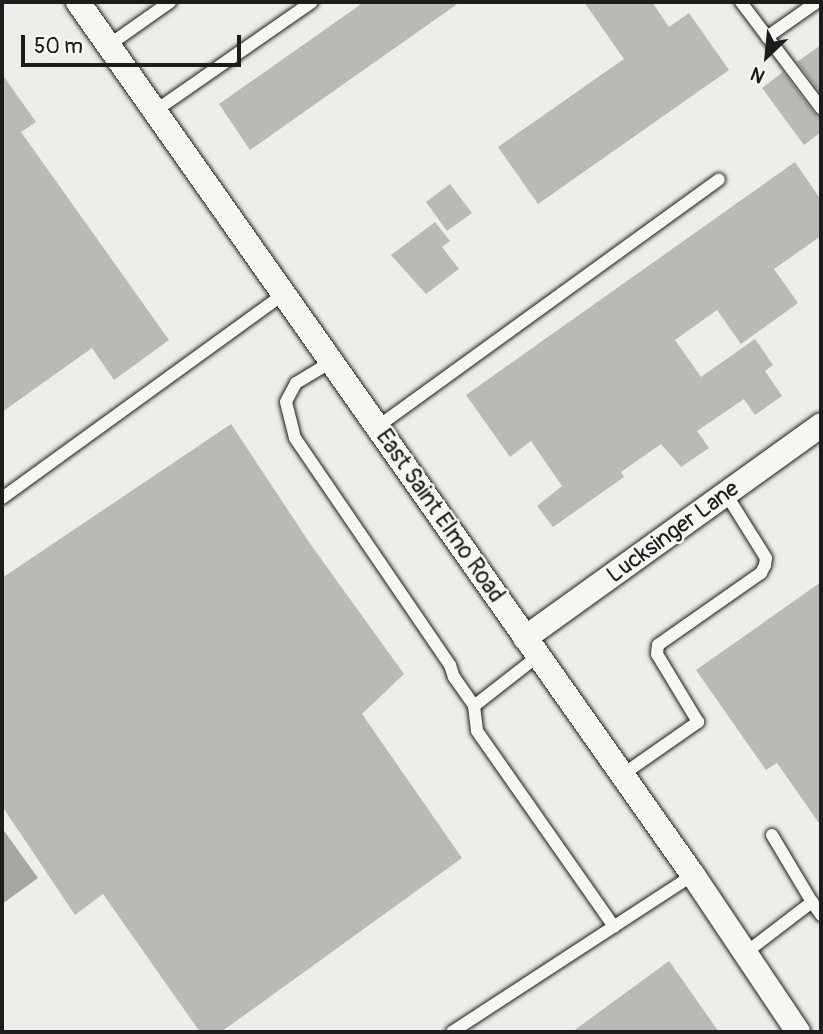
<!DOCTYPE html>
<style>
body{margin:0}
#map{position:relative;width:823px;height:1034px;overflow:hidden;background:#edede9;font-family:Pangolin,sans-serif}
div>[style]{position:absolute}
.water>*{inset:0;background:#a6a6a3}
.building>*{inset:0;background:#b9b9b6}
.roads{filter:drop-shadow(0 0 2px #1c1c1c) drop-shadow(0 0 2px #1c1c1c)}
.service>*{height:12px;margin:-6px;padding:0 6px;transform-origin:6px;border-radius:6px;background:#f6f6f2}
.minor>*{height:24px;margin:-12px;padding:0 12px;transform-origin:12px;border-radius:12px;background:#f6f6f2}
span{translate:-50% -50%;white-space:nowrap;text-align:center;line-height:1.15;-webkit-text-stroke:5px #f6f6f2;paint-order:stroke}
.street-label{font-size:23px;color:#1c1c1c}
.frame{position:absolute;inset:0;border:4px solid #1c1c1c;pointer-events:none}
.north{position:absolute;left:732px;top:21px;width:70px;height:70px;-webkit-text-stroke:5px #f6f6f2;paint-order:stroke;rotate:206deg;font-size:19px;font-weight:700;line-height:28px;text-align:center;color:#1c1c1c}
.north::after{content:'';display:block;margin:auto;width:24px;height:32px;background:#1c1c1c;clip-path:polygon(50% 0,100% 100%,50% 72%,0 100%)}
.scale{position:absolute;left:21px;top:35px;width:220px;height:32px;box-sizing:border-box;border:4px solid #1c1c1c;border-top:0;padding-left:9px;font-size:21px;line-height:24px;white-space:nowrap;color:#1c1c1c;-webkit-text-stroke:5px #f6f6f2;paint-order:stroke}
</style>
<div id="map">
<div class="water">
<div style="clip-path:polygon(2px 828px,38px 878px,2px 904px)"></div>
</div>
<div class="building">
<div style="clip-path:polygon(364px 2px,460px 2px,250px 150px,219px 104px)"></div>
<div style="clip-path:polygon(584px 2px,652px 2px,669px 27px,689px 13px,729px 70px,538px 204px,498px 147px,624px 59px)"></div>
<div style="clip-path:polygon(821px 45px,821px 94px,797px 62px)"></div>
<div style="clip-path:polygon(783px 72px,814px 113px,821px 117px,821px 132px,804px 145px,762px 88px)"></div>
<div style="clip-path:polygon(2px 74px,36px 122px,21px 132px,169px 340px,114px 380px,92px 348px,2px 412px)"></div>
<div style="clip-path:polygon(795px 162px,821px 200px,821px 236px,774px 269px,798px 303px,741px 344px,717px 310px,675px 340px,701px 377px,755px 339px,773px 365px,765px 371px,782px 396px,755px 415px,744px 399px,697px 431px,709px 448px,681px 467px,661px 444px,621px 472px,624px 477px,553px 527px,537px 506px,562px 486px,531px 441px,510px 457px,466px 395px)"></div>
<div style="clip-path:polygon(450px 184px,472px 213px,447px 231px,426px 202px)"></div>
<div style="clip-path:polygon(435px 222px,450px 241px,442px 247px,459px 269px,426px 294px,391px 255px)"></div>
<div style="clip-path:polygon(231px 424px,311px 545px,404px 674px,362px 714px,462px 858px,221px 1032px,200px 1032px,103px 894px,75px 915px,2px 806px,2px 578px)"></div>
<div style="clip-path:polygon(821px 582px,821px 826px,777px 763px,766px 770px,696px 670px)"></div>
<div style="clip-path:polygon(669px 961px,719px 1032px,572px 1032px)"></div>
</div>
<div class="roads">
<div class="service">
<div style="left:741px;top:2px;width:133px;rotate:53deg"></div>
<div style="left:767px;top:37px;width:61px;rotate:-35deg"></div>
<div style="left:109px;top:45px;width:75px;rotate:-35.2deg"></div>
<div style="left:155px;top:111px;width:191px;rotate:-34.8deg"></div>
<div style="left:331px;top:362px;width:41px;rotate:149deg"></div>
<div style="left:296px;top:383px;width:21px;rotate:118deg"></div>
<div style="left:286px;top:402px;width:37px;rotate:76deg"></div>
<div style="left:295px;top:438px;width:275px;rotate:55.7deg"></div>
<div style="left:450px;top:665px;width:13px;rotate:72deg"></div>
<div style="left:454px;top:677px;width:35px;rotate:55deg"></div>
<div style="left:474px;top:706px;width:25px;rotate:83deg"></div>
<div style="left:477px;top:731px;width:239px;rotate:55deg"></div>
<div style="left:377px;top:427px;width:422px;rotate:-35.9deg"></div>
<div style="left:2px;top:498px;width:348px;rotate:-35.9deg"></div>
<div style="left:474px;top:706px;width:81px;rotate:-38deg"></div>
<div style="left:622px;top:775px;width:93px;rotate:-34.9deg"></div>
<div style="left:698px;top:722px;width:79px;rotate:-121.1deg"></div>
<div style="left:657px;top:654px;width:9px;rotate:-84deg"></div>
<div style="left:658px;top:645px;width:126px;rotate:-35deg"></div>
<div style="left:761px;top:573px;width:9px;rotate:-63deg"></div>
<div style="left:765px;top:565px;width:7px;rotate:-82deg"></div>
<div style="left:766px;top:558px;width:75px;rotate:-122deg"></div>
<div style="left:772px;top:835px;width:78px;rotate:59.2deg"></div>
<div style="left:744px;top:954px;width:86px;rotate:-37.4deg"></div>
<div style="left:812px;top:902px;width:16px;rotate:55deg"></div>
<div style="left:452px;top:1032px;width:288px;rotate:-33.1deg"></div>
</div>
<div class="minor">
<div style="left:78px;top:2px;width:1068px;rotate:54.84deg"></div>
<div style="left:693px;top:875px;width:189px;rotate:56.2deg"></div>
<div style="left:525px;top:638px;width:365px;rotate:-35.7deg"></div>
</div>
</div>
<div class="street-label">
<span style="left:440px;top:516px;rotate:55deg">East Saint Elmo Road</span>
<span style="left:673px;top:532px;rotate:-36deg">Lucksinger Lane</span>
</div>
<div class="frame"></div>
<div class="north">N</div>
<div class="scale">50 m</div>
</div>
